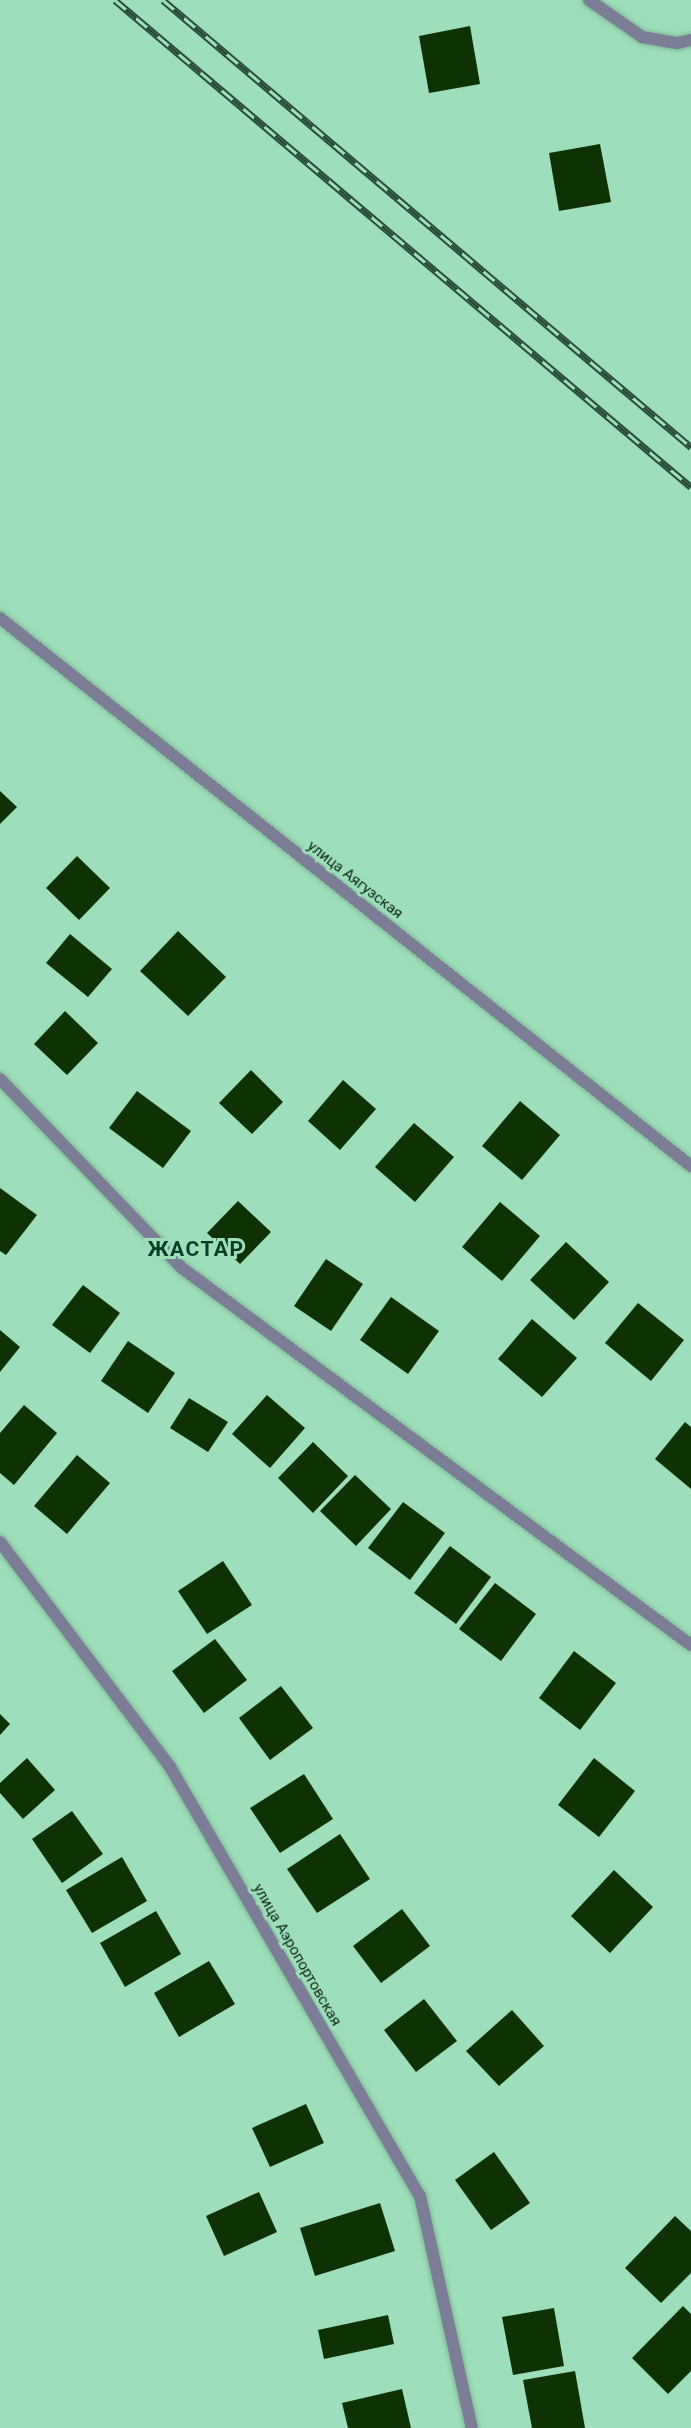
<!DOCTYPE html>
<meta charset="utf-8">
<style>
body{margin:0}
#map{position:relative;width:691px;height:2428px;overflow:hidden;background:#9edeba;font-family:Roboto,sans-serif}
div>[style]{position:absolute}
.building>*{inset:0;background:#0f3204}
.roads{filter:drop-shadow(0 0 2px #80b99a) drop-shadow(0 0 2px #80b99a)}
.street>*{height:12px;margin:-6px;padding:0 6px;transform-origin:6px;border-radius:6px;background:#7b7e96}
.rail>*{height:7px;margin-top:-3.5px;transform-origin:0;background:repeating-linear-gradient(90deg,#9edeba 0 14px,#2a4d3b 0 28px);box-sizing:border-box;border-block:2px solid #2a4d3b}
span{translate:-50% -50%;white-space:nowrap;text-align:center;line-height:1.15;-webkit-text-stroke:6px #9edeba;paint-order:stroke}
.street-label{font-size:15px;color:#0a2518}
.district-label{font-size:21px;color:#0a3d26;font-weight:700;letter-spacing:1.5px}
</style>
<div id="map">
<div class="building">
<div style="clip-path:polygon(470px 26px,480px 84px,429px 93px,419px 36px)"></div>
<div style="clip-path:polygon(600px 144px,611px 202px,559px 211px,549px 153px)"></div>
<div style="clip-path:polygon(0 791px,17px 807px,0 824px)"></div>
<div style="clip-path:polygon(77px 856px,110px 888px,79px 920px,46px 888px)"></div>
<div style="clip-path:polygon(178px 931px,226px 977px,188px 1016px,140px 971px)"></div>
<div style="clip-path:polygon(70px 934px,112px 969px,88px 997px,46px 963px)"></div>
<div style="clip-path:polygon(65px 1011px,98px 1043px,67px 1075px,34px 1044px)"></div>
<div style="clip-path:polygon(251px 1070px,283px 1102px,252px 1134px,219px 1103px)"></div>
<div style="clip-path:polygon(343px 1080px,376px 1109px,340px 1150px,308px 1121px)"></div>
<div style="clip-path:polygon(137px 1091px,191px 1131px,163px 1168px,109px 1128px)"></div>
<div style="clip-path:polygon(520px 1101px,560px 1135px,522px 1180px,482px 1146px)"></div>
<div style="clip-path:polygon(414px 1123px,454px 1157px,415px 1202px,375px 1167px)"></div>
<div style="clip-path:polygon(0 1188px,37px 1215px,6px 1255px,0 1251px)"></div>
<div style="clip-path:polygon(238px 1201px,271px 1232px,240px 1264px,207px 1233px)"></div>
<div style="clip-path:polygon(500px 1202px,540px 1236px,502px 1281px,462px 1247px)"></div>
<div style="clip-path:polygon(566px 1242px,609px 1282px,574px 1320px,530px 1280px)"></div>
<div style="clip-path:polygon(326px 1259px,363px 1284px,331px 1331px,294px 1306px)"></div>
<div style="clip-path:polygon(83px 1285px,120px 1313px,90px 1353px,52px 1325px)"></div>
<div style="clip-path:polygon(391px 1297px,439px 1331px,408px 1374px,360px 1340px)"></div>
<div style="clip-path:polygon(638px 1303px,684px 1340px,651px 1381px,605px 1343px)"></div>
<div style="clip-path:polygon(532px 1319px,577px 1358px,542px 1397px,498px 1359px)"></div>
<div style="clip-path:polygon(0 1330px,20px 1347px,0 1372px)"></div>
<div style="clip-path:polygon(128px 1341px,175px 1373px,148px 1413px,101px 1381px)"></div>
<div style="clip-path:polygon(267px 1395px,305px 1428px,270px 1468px,232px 1434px)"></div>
<div style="clip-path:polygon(189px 1398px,228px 1422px,208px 1452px,170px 1428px)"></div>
<div style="clip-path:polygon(24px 1405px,57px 1433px,14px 1485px,0 1473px,0 1433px)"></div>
<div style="clip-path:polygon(685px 1422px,691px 1427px,691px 1489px,655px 1459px)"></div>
<div style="clip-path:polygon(313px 1442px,348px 1476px,313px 1513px,278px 1478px)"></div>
<div style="clip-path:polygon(77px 1455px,110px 1483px,67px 1534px,34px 1506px)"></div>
<div style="clip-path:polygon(355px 1475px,391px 1509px,356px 1546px,320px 1511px)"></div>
<div style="clip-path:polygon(403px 1502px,445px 1533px,410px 1580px,368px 1548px)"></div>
<div style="clip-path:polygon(450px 1546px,491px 1577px,456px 1624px,414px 1593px)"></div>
<div style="clip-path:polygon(223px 1561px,252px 1605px,207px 1634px,178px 1591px)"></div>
<div style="clip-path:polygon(495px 1583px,536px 1614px,501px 1661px,459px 1629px)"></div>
<div style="clip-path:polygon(215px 1639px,247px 1680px,204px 1713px,172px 1671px)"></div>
<div style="clip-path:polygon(574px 1651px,616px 1683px,580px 1730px,539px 1698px)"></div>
<div style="clip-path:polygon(281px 1686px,313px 1728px,270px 1760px,239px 1718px)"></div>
<div style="clip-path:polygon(0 1714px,10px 1724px,0 1735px)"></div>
<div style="clip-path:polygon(27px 1758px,55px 1790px,23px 1819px,0 1793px,0 1783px)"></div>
<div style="clip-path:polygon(594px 1758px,635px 1791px,599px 1837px,558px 1805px)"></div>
<div style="clip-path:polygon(304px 1774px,333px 1819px,280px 1853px,250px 1808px)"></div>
<div style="clip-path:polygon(72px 1811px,103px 1854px,62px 1883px,32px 1839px)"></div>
<div style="clip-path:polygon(340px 1834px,370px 1879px,317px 1913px,287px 1869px)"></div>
<div style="clip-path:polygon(122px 1857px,147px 1901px,92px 1933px,66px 1890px)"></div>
<div style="clip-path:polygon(614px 1870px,653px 1907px,610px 1953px,571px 1916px)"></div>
<div style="clip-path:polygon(402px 1909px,430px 1946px,381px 1983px,353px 1946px)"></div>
<div style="clip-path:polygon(156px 1911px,181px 1954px,125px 1987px,100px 1943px)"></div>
<div style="clip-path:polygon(209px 1961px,235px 2004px,179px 2037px,154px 1993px)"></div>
<div style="clip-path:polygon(424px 1999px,457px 2041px,416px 2072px,384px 2030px)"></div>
<div style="clip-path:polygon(512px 2010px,544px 2046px,499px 2086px,466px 2051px)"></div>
<div style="clip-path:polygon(306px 2104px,324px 2143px,270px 2167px,252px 2128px)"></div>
<div style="clip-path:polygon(494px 2152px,530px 2203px,491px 2230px,455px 2180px)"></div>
<div style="clip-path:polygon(259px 2192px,277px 2232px,224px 2256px,206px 2216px)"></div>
<div style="clip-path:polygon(380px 2203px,395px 2251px,315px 2276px,300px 2228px)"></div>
<div style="clip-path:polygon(675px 2216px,691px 2231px,691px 2273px,661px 2303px,625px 2268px)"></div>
<div style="clip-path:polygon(683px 2306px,691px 2314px,691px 2371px,668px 2394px,632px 2358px)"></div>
<div style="clip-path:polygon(554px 2308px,564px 2366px,513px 2375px,502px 2317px)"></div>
<div style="clip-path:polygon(388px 2315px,394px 2344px,324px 2359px,318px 2330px)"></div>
<div style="clip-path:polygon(575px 2371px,585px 2428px,532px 2428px,523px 2380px)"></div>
<div style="clip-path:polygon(402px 2389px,411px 2428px,348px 2428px,342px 2403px)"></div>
</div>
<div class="roads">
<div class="street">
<div style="left:589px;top:0;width:65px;rotate:34.9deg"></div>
<div style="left:642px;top:37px;width:36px;rotate:10deg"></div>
<div style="left:677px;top:43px;width:14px;rotate:-12deg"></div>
<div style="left:0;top:618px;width:882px;rotate:38.42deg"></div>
<div style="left:0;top:1079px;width:262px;rotate:46.1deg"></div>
<div style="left:182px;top:1268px;width:633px;rotate:36.53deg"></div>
<div style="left:0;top:1542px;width:282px;rotate:52.9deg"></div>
<div style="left:170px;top:1767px;width:497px;rotate:59.8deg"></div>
<div style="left:420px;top:2196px;width:238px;rotate:77.4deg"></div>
</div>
</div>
<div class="rail">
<div style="left:115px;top:0;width:754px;rotate:40.21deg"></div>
<div style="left:163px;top:0;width:692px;rotate:40.25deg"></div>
</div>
<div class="street-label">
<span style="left:355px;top:880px;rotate:38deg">улица Аягузская</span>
<span style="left:297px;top:1955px;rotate:60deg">улица Аэропортовская</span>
</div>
<div class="district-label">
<span style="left:196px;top:1249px">ЖАСТАР</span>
</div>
</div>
